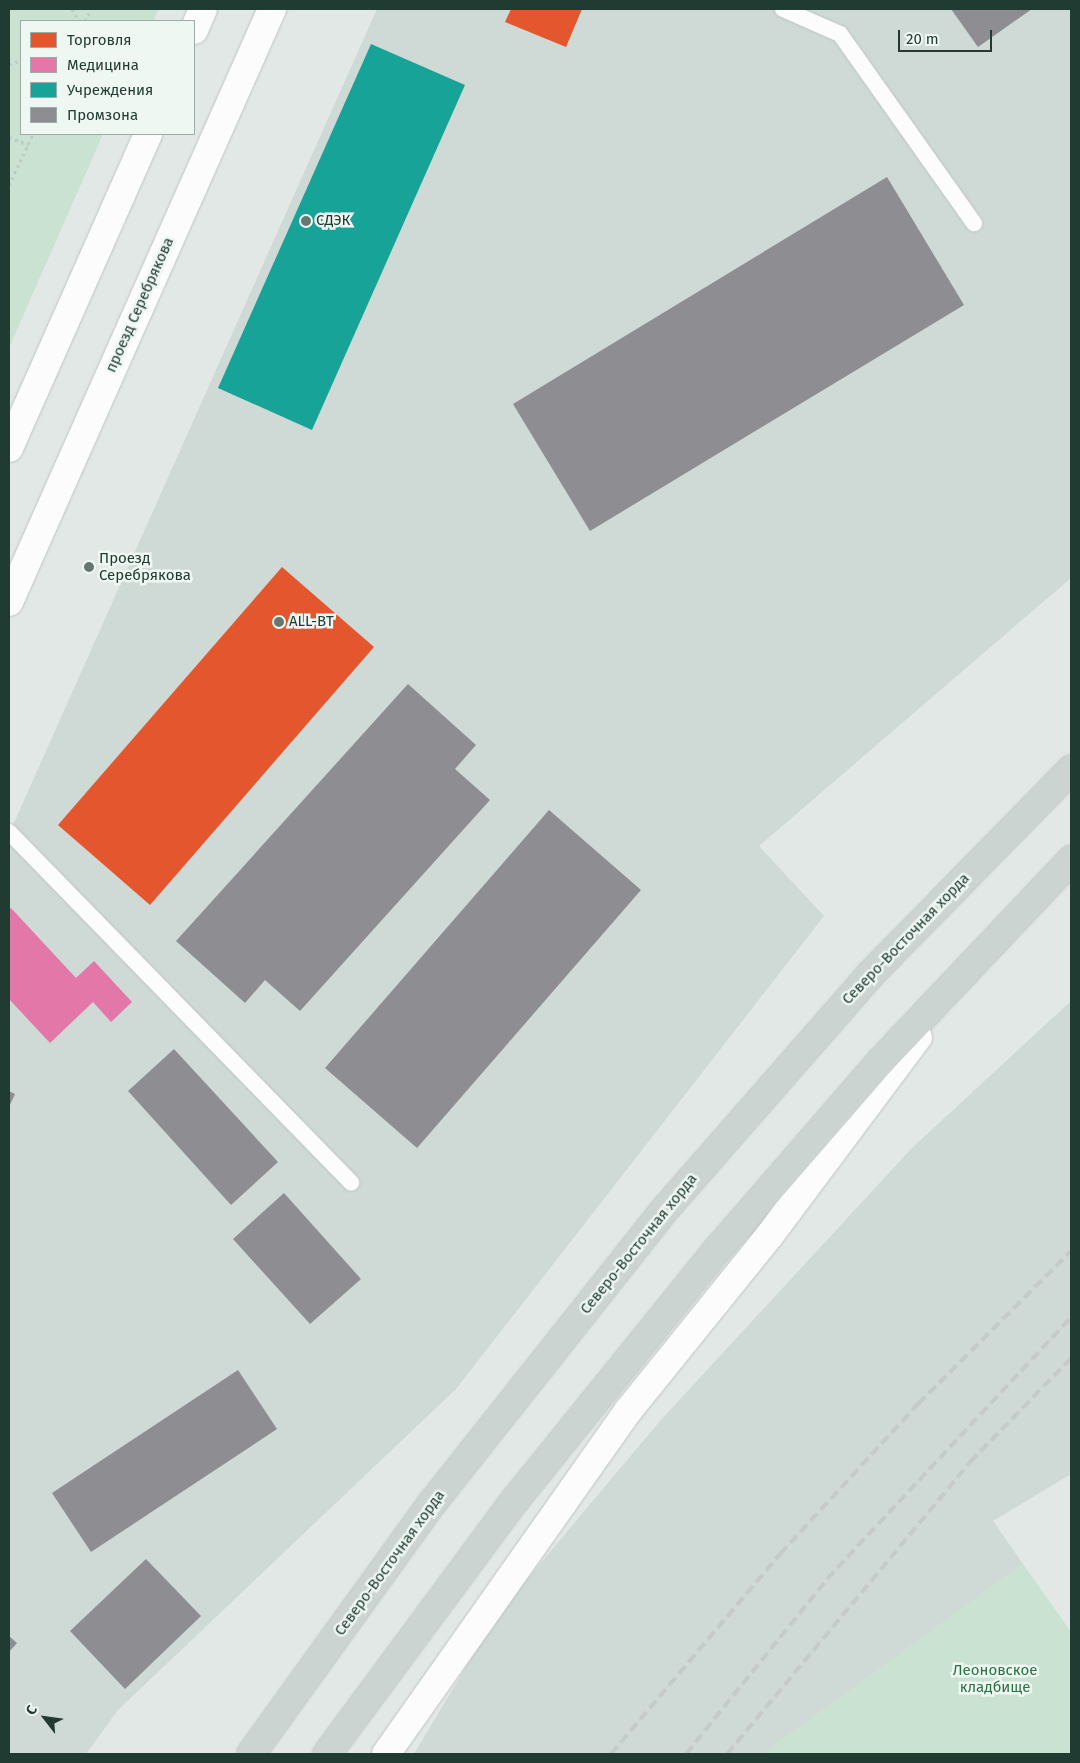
<!DOCTYPE html>
<html>
<head>
<meta charset="utf-8">
<style>
  body { margin:0 }
  #map { position:relative; width:1080px; height:1763px; overflow:hidden; background:#e2e8e5; font-family:"Fira Sans",sans-serif }
  div>[style] { position:absolute }
  .built>* { inset:0; background:#cfd9d5 }
  .green>* { inset:0; background:#cae2d1 }
  .shops>* { inset:0; background:#e4572e }
  .health>* { inset:0; background:#e377a8 }
  .public>* { inset:0; background:#17a398 }
  .industry>* { inset:0; background:#8d8d92 }
  .path>* { height:3px; margin-top:-1.5px; transform-origin:0; background:repeating-linear-gradient(90deg,#bfc8c4 0 2.5px,transparent 0 6.5px) }
  .roads { filter:drop-shadow(0 0 1px #bfc5c2) drop-shadow(0 0 1px #bfc5c2) }
  .service>* { height:16px; margin:-8px; padding:0 8px; transform-origin:8px; border-radius:8px; background:#fbfcfb }
  .secondary>* { height:28px; margin:-14px; padding:0 14px; transform-origin:14px; border-radius:14px; background:#fbfcfb }
  .primary>* { height:28px; margin:-14px; padding:0 14px; transform-origin:14px; border-radius:14px; background:#ccd4d1 }
  .rail>* { height:4px; margin-top:-2px; transform-origin:0; background:repeating-linear-gradient(90deg,#c6cac9 0 10px,transparent 0 15px) }
  .dots>* { width:14px; height:14px; translate:-50% -50%; box-sizing:border-box; border:2px solid #eff7f3; border-radius:50% }
  span { translate:-50% -50%; white-space:nowrap; text-align:center; line-height:1.15; -webkit-text-stroke:5px #eff7f3; paint-order:stroke }
  .poi-label { font-size:15px; color:#203b32 }
  .left { translate:0 -50%; text-align:left }
  .street-label { font-size:15px; color:#203b32 }
  .park-label { font-size:15px; color:#297342 }
  .frame { position:absolute; inset:0; border:10px solid #203b32; pointer-events:none }
  .legend { position:absolute; left:20px; top:20px; width:175px; height:115px; box-sizing:border-box; background:#eff7f3; border:1px solid #9caca6; margin:0; padding:6px 9px; list-style:none; font-size:15px; color:#203b32 }
  .legend li { display:flex; align-items:center; gap:10px; height:25px }
  .legend b { width:25px; border:1px solid #9caca6 }
  .north { position:absolute; left:20px; top:1693px; width:50px; height:50px; -webkit-text-stroke:4px #eff7f3; paint-order:stroke; rotate:300deg; font-size:14px; font-weight:700; line-height:20px; text-align:center; color:#203b32 }
  .north::after { content:''; display:block; margin:auto; width:18px; height:22px; background:#203b32; clip-path:polygon(50% 0,100% 100%,50% 72%,0 100%) }
  .scale { position:absolute; left:898px; top:30px; width:94px; height:22px; box-sizing:border-box; border:2px solid #203b32; border-top:0; padding-left:6px; font-size:15px; line-height:18px; white-space:nowrap; color:#203b32; -webkit-text-stroke:4px #eff7f3; paint-order:stroke }
</style>
</head>
<body>
<div id="map">
  <div class="built">
    <div style="clip-path:polygon(377px 9px,1071px 9px,1071px 578px,759px 846px,824px 916px,456px 1389px,118px 1710px,86px 1754px,9px 1754px,9px 834px)"></div>
    <div style="clip-path:polygon(1071px 1001px,1071px 1474px,993px 1521px,1023px 1564px,763px 1754px,414px 1754px,497px 1615px,660px 1421px,912px 1148px)"></div>
  </div>
  <div class="green">
    <div style="clip-path:polygon(9px 9px,159px 9px,153px 21px,21px 21px,21px 134px,103px 134px,9px 348px)"></div>
    <div style="clip-path:polygon(1023px 1564px,1071px 1632px,1071px 1754px,763px 1754px)"></div>
  </div>
  <div class="shops">
    <div style="clip-path:polygon(511px 9px,582px 9px,566px 47px,505px 22px)"></div>
    <div style="clip-path:polygon(282px 567px,374px 647px,150px 905px,58px 825px)"></div>
  </div>
  <div class="health">
    <div style="clip-path:polygon(11px 908px,76px 978px,94px 961px,132px 1002px,111px 1022px,93px 1002px,50px 1043px,9px 999px,9px 910px)"></div>
  </div>
  <div class="public">
    <div style="clip-path:polygon(371px 44px,465px 85px,312px 430px,218px 388px)"></div>
  </div>
  <div class="industry">
    <div style="clip-path:polygon(951px 9px,1032px 9px,978px 47px)"></div>
    <div style="clip-path:polygon(887px 177px,964px 305px,590px 531px,513px 404px)"></div>
    <div style="clip-path:polygon(408px 684px,476px 745px,455px 769px,490px 800px,300px 1011px,265px 980px,245px 1003px,176px 941px)"></div>
    <div style="clip-path:polygon(549px 810px,641px 890px,417px 1148px,325px 1068px)"></div>
    <div style="clip-path:polygon(174px 1049px,278px 1162px,231px 1205px,128px 1091px)"></div>
    <div style="clip-path:polygon(9px 1091px,15px 1094px,9px 1107px)"></div>
    <div style="clip-path:polygon(284px 1193px,361px 1279px,310px 1324px,233px 1239px)"></div>
    <div style="clip-path:polygon(238px 1370px,277px 1429px,91px 1552px,52px 1493px)"></div>
    <div style="clip-path:polygon(146px 1559px,201px 1616px,125px 1689px,70px 1631px)"></div>
    <div style="clip-path:polygon(9px 1636px,17px 1643px,9px 1652px)"></div>
  </div>
  <div class="path">
    <div style="left:72px;top:9px;width:14px;rotate:60deg"></div>
    <div style="left:85px;top:21px;width:13px;rotate:-63deg"></div>
    <div style="left:9px;top:64px;width:13px;rotate:-18deg"></div>
    <div style="left:9px;top:137px;width:21px;rotate:23deg"></div>
    <div style="left:9px;top:185px;width:56px;rotate:-64.8deg"></div>
  </div>
  <div class="roads">
    <div class="service">
      <div style="left:783px;top:9px;width:62px;rotate:23.7deg"></div>
      <div style="left:840px;top:34px;width:232px;rotate:54.7deg"></div>
      <div style="left:9px;top:832px;width:490px;rotate:45.7deg"></div>
    </div>
    <div class="secondary">
      <div style="left:194px;top:30px;width:23px;rotate:-67deg"></div>
      <div style="left:9px;top:448px;width:343px;rotate:-66.1deg"></div>
      <div style="left:9px;top:602px;width:649px;rotate:-66.08deg"></div>
      <div style="left:386px;top:1754px;width:420px;rotate:-54.8deg"></div>
      <div style="left:628px;top:1411px;width:226px;rotate:-51.1deg"></div>
      <div style="left:770px;top:1235px;width:247px;rotate:-53.2deg"></div>
    </div>
    <div class="primary">
      <div style="left:251px;top:1754px;width:311px;rotate:-54.2deg"></div>
      <div style="left:433px;top:1502px;width:377px;rotate:-51.6deg"></div>
      <div style="left:667px;top:1207px;width:307px;rotate:-48.8deg"></div>
      <div style="left:869px;top:976px;width:289px;rotate:-45.6deg"></div>
      <div style="left:327px;top:1754px;width:317px;rotate:-53.5deg"></div>
      <div style="left:516px;top:1499px;width:321px;rotate:-51.1deg"></div>
      <div style="left:718px;top:1249px;width:249px;rotate:-49.1deg"></div>
      <div style="left:881px;top:1061px;width:277px;rotate:-46.6deg"></div>
    </div>
  </div>
  <div class="rail">
    <div style="left:611px;top:1754px;width:262px;rotate:-49.8deg"></div>
    <div style="left:780px;top:1554px;width:204px;rotate:-47.4deg"></div>
    <div style="left:918px;top:1404px;width:216px;rotate:-45deg"></div>
    <div style="left:686px;top:1754px;width:225px;rotate:-51.1deg"></div>
    <div style="left:827px;top:1579px;width:358px;rotate:-47deg"></div>
    <div style="left:727px;top:1754px;width:380px;rotate:-50.2deg"></div>
    <div style="left:970px;top:1462px;width:145px;rotate:-45.8deg"></div>
  </div>
  <div class="dots">
    <div style="left:306px;top:221px;background:#647871"></div>
    <div style="left:89px;top:567px;background:#647871"></div>
    <div style="left:279px;top:622px;background:#647871"></div>
  </div>
  <div class="poi-label">
    <span class="left" style="left:316px;top:221px">СДЭК</span>
    <span class="left" style="left:99px;top:567px">Проезд<br>Серебрякова</span>
    <span class="left" style="left:289px;top:622px">ALL-BT</span>
  </div>
  <div class="street-label">
    <span style="left:140px;top:305px;rotate:-66deg">проезд Серебрякова</span>
    <span style="left:906px;top:939px;rotate:-46deg">Северо-Восточная хорда</span>
    <span style="left:639px;top:1244px;rotate:-51deg">Северо-Восточная хорда</span>
    <span style="left:390px;top:1563px;rotate:-54deg">Северо-Восточная хорда</span>
  </div>
  <div class="park-label">
    <span style="left:995px;top:1679px">Леоновское<br>кладбище</span>
  </div>
  <div class="frame"></div>
  <ul class="legend">
  <li><b style="height:14px;background:#e4572e"></b>Торговля</li>
  <li><b style="height:14px;background:#e377a8"></b>Медицина</li>
  <li><b style="height:14px;background:#17a398"></b>Учреждения</li>
  <li><b style="height:14px;background:#8d8d92"></b>Промзона</li>
  </ul>
  <div class="north">С</div>
  <div class="scale">20 m</div>
</div>
</body>
</html>
